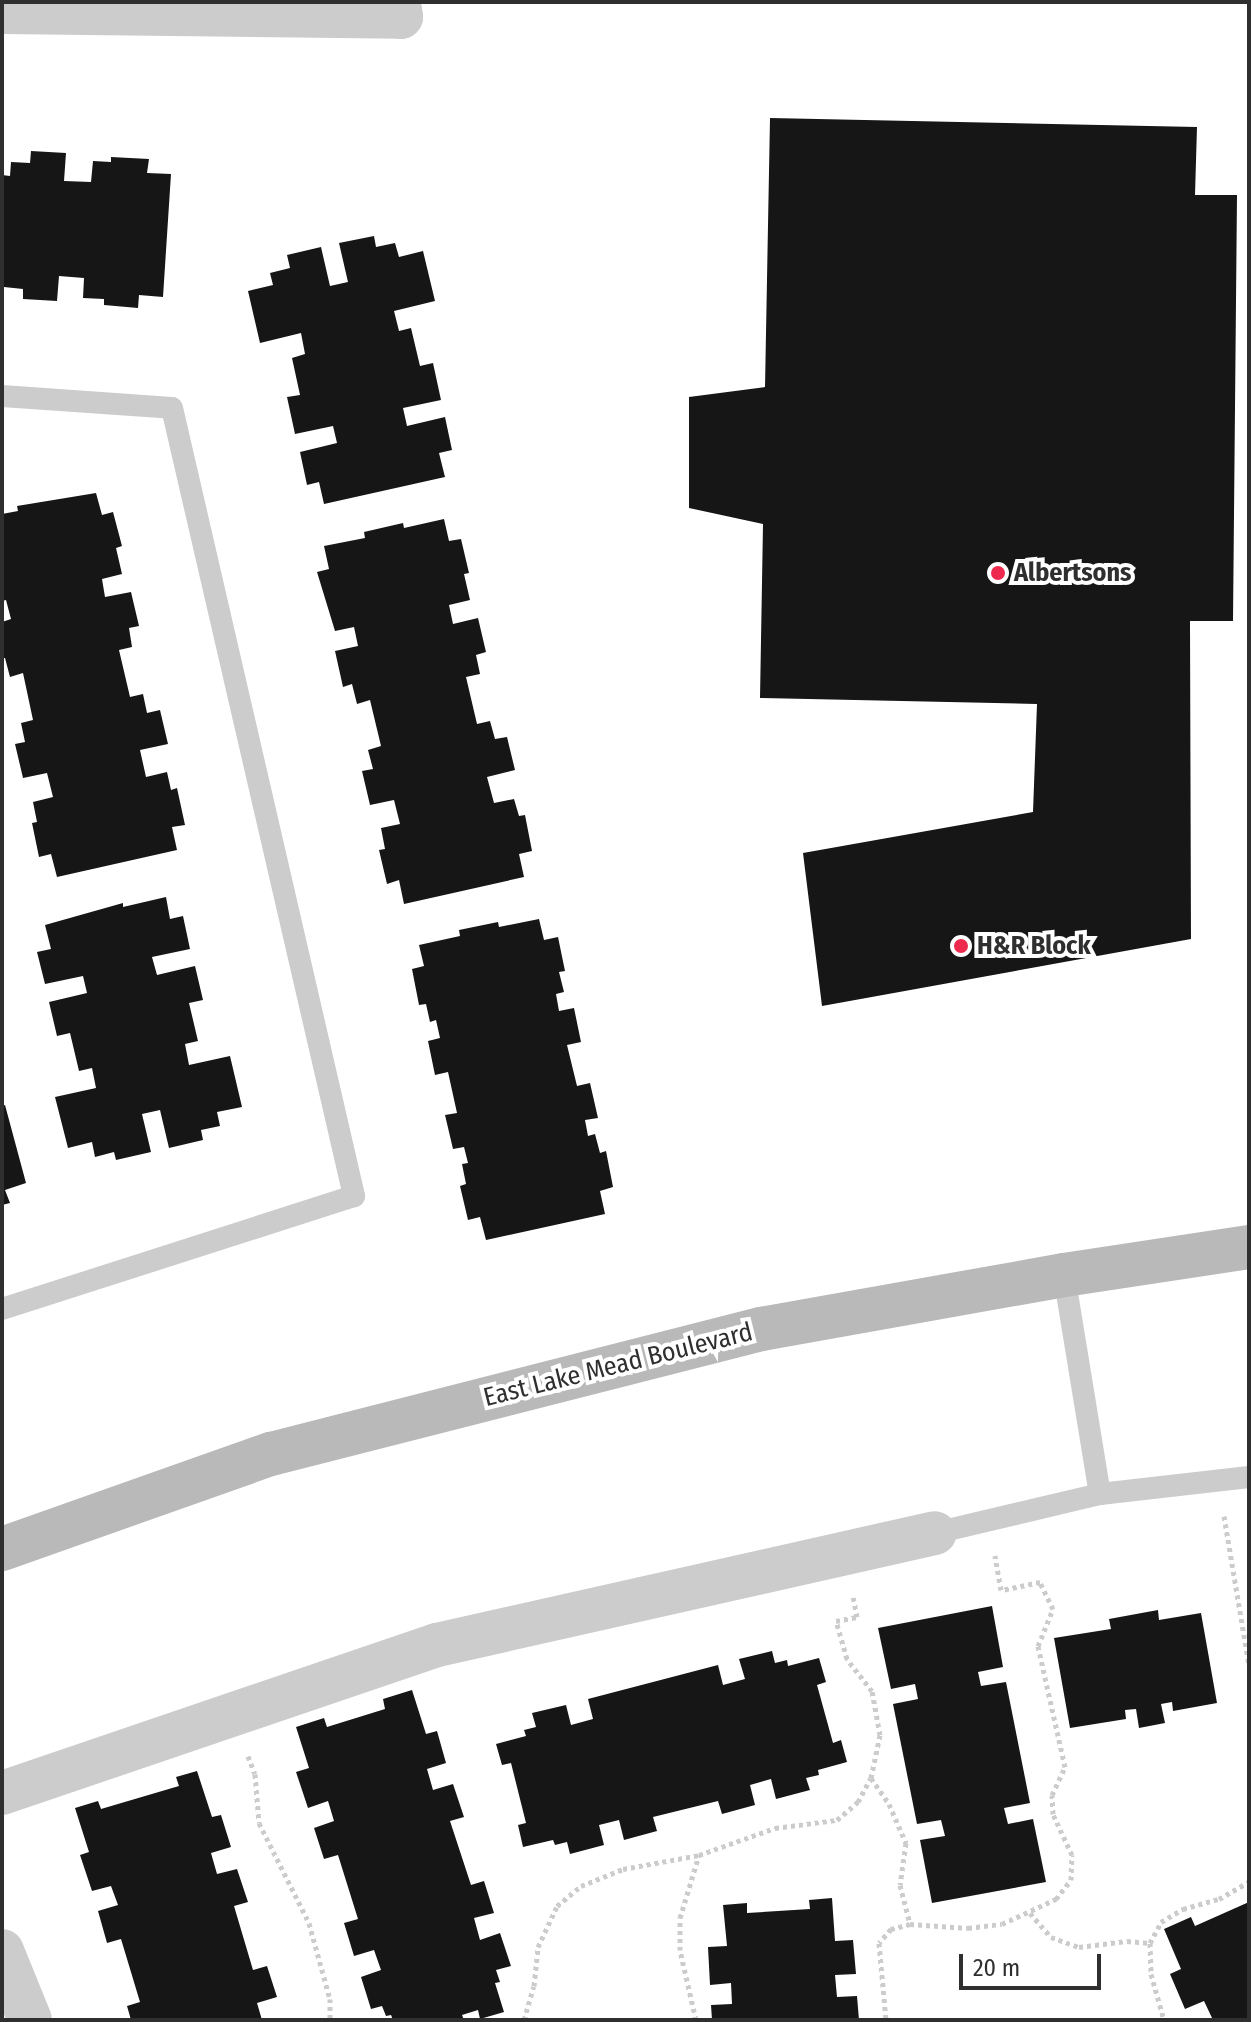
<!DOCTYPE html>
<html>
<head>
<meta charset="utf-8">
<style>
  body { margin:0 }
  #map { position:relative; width:1251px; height:2022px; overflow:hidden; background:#fff; font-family:"Fira Sans Condensed",sans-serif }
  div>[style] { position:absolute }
  .building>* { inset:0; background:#161616 }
  .path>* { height:5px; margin-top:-2.5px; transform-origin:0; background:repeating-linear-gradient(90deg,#ccc 0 4px,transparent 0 8px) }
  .service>* { height:22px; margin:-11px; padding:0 11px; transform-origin:11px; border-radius:11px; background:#ccc }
  .minor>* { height:44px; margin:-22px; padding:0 22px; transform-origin:22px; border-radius:22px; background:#ccc }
  .secondary>* { height:44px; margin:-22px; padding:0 22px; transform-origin:22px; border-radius:22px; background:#b9b9b9 }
  .dots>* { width:22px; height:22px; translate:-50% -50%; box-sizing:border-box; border:4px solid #fff; border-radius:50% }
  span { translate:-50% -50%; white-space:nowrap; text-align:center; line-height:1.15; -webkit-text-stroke:8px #fff; paint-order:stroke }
  .poi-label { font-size:26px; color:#2f2f2f; font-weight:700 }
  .left { translate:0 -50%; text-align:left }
  .street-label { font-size:26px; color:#2f2f2f }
  .frame { position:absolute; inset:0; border:4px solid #2f2f2f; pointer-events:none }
  .scale { position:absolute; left:959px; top:1954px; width:142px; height:36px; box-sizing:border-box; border:4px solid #2f2f2f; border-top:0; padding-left:10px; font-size:24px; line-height:28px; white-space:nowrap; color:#2f2f2f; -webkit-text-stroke:6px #fff; paint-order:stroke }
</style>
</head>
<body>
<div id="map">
  <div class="building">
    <div style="clip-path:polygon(770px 118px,1197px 127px,1195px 195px,1237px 195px,1233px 621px,1190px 621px,1191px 939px,822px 1006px,803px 853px,1033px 812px,1037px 704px,760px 698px,763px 524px,689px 508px,689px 397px,765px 387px)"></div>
    <div style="clip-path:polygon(31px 151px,66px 153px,64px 181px,91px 182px,93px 161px,111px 162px,111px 157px,149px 159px,147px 173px,171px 174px,163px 297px,139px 295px,138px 308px,104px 305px,104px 299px,83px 298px,84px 278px,59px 276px,57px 301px,23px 299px,23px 289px,4px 287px,2px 175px,10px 176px,11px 162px,30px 163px)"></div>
    <div style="clip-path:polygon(374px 236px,376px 247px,395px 243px,399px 257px,423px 251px,435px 301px,394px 311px,399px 331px,411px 328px,420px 366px,433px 363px,441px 400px,403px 408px,407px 426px,445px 417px,452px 450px,439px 453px,445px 477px,324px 504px,319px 482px,307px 485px,300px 452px,337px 443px,333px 426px,295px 434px,287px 397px,300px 395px,292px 358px,305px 354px,301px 333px,260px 343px,248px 291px,273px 285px,270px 273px,290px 268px,287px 255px,321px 247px,330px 286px,348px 282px,339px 243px)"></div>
    <div style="clip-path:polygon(96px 493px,102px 515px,113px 512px,122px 546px,116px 548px,122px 574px,102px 579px,105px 597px,131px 592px,139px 626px,129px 628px,132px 647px,119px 650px,130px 697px,143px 694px,147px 713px,160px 710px,168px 744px,140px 750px,146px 777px,167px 772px,171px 790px,177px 788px,185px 825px,172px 827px,177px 850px,57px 877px,51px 854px,39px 857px,32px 823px,37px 822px,33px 802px,53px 797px,47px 773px,23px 778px,15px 744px,25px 742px,21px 723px,33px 720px,23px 673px,10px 677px,5px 658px,2px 658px,2px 622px,11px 619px,6px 600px,2px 601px,2px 514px,18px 511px,17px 506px)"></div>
    <div style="clip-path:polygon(444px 519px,449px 541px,461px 539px,469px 573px,464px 574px,470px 600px,449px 605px,453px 624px,478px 618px,486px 652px,476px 655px,480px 674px,466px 677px,477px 724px,490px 721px,495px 739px,507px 737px,515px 770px,487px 777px,494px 803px,514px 799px,519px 816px,525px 815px,532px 851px,519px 854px,524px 877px,404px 904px,399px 880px,387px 884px,379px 850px,385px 849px,381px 828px,400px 824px,394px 800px,370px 805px,362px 771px,373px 769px,368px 750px,381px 746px,370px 700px,357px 704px,352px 684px,343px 687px,335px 651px,358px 646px,354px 627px,335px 631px,317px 572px,329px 569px,324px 546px,365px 538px,364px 532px,403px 523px,404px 528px)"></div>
    <div style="clip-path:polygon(166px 897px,170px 919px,183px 916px,190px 949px,152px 957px,157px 975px,195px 966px,203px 1000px,189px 1003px,198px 1041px,185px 1044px,189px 1065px,230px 1056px,242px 1107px,217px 1112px,220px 1126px,201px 1130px,203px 1140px,169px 1148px,160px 1110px,142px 1114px,151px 1152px,116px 1160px,114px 1152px,95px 1157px,92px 1142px,68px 1148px,55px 1097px,96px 1088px,92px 1068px,79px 1071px,70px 1033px,57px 1036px,49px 1002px,87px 993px,83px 976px,45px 984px,37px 952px,51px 949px,45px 925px,123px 903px,123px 907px)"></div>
    <div style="clip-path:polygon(539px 919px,544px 940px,558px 937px,565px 971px,559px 972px,564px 992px,556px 994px,559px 1011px,574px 1008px,581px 1042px,567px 1045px,577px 1086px,590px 1083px,598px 1118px,585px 1120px,588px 1136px,595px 1134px,600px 1153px,606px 1151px,613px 1187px,600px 1191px,605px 1214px,486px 1240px,480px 1217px,468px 1220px,460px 1186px,466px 1184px,462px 1164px,468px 1163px,464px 1147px,453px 1149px,445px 1115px,457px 1113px,448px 1072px,435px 1075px,428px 1041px,440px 1038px,436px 1020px,430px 1022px,426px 1004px,419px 1005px,412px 969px,424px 966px,419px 945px,460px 936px,459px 930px,498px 922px,499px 927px)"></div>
    <div style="clip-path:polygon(5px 1105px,26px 1183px,5px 1190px,10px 1203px,2px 1205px,2px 1106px)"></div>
    <div style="clip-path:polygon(992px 1606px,1003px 1667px,978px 1672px,981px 1686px,1006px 1682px,1030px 1803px,1004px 1808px,1008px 1824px,1033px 1819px,1046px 1882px,932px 1903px,920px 1840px,945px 1836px,941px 1820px,917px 1824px,893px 1704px,918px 1699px,915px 1684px,891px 1689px,878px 1628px)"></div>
    <div style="clip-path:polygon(1158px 1610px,1159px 1620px,1201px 1613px,1217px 1703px,1173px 1711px,1172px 1702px,1161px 1704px,1165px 1723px,1139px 1728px,1136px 1709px,1125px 1710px,1126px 1719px,1070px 1728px,1054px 1638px,1111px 1629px,1109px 1619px)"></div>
    <div style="clip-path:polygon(772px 1651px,775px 1663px,787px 1660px,788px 1666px,819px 1658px,826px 1682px,817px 1685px,833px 1743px,841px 1740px,847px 1762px,818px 1770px,819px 1775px,806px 1778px,810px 1790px,776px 1799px,771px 1779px,750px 1785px,755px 1805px,722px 1814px,718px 1801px,653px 1817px,657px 1831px,624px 1840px,619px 1820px,599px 1825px,604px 1845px,570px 1854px,567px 1842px,555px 1845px,553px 1840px,523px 1847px,518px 1825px,526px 1823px,511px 1763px,502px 1765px,496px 1744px,526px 1736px,524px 1730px,536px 1727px,532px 1713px,566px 1705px,571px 1725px,593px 1719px,588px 1699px,718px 1665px,723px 1685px,745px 1679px,739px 1659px)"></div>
    <div style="clip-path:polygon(412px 1690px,426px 1734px,437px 1731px,446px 1763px,427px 1769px,433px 1790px,453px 1784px,464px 1817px,450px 1821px,471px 1885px,484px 1881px,494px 1913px,474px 1918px,480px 1940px,500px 1933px,511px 1966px,496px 1970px,500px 1982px,495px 1983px,504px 2012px,480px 2019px,478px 2010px,462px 2015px,464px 2020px,393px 2020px,391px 2015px,386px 2016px,382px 2006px,371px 2009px,361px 1977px,381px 1970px,374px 1950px,354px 1956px,344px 1923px,358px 1919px,338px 1855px,324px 1859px,314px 1828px,334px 1821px,328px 1801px,308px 1808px,296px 1772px,309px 1768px,296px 1727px,324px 1718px,327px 1727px,385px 1709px,383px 1699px)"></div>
    <div style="clip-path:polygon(197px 1771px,212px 1817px,221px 1815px,231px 1847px,211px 1853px,217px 1874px,237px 1869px,248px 1902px,234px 1906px,253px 1970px,267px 1966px,277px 1997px,257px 2003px,262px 2020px,131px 2020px,127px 2006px,140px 2002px,121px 1939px,107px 1943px,98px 1911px,118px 1905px,111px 1886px,92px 1891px,80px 1855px,89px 1852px,75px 1808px,98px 1801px,101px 1809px,179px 1786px,176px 1777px)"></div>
    <div style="clip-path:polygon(832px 1898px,835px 1941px,853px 1940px,856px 1974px,835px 1975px,837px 1997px,857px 1996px,859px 2020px,712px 2020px,711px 2005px,732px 2004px,731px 1983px,710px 1985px,708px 1947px,727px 1946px,723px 1905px,747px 1903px,747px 1913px,810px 1909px,809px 1900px)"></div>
    <div style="clip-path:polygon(1249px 1902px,1249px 2020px,1213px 2020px,1204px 2001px,1185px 2009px,1170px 1974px,1181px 1969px,1164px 1929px,1191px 1917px,1195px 1926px)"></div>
  </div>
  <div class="path">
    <div style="left:1224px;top:1516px;width:151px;rotate:80.5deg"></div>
    <div style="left:248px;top:1756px;width:19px;rotate:69deg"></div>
    <div style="left:255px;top:1774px;width:49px;rotate:85.3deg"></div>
    <div style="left:259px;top:1823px;width:112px;rotate:63.4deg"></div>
    <div style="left:309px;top:1923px;width:79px;rotate:74.6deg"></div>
    <div style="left:330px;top:1999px;width:21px;rotate:90deg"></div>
    <div style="left:871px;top:1778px;width:32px;rotate:55deg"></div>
    <div style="left:889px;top:1804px;width:43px;rotate:66.4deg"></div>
    <div style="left:906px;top:1843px;width:42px;rotate:98.1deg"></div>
    <div style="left:900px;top:1885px;width:40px;rotate:75.6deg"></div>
    <div style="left:910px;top:1924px;width:20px;rotate:165deg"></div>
    <div style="left:891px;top:1929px;width:18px;rotate:131deg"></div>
    <div style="left:879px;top:1943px;width:77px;rotate:84.8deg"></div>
    <div style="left:1030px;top:1913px;width:32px;rotate:49deg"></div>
    <div style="left:1051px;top:1937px;width:30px;rotate:20deg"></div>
    <div style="left:1079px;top:1947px;width:48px;rotate:-7.1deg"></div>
    <div style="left:1127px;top:1941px;width:23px;rotate:5deg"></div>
    <div style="left:1150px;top:1943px;width:24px;rotate:-62deg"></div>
    <div style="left:1161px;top:1922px;width:26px;rotate:-31deg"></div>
    <div style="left:1183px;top:1909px;width:37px;rotate:-16deg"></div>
    <div style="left:1219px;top:1899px;width:34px;rotate:-30deg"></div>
    <div style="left:910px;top:1924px;width:58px;rotate:3.9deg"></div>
    <div style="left:968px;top:1928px;width:34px;rotate:-7deg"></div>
    <div style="left:1002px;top:1924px;width:60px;rotate:-24.8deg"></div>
    <div style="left:1056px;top:1899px;width:24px;rotate:-52deg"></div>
    <div style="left:1071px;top:1880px;width:25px;rotate:-88deg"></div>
    <div style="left:1072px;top:1855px;width:45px;rotate:-114.9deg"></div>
    <div style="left:1053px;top:1814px;width:19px;rotate:-93deg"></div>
    <div style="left:1052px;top:1795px;width:31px;rotate:-65deg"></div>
    <div style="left:1065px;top:1767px;width:124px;rotate:-102.6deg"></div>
    <div style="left:1038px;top:1646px;width:40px;rotate:-68deg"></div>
    <div style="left:1053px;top:1609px;width:30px;rotate:-116deg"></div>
    <div style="left:1040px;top:1582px;width:40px;rotate:168deg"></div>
    <div style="left:1001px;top:1590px;width:35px;rotate:-100deg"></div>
    <div style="left:1150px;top:1943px;width:31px;rotate:88deg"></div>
    <div style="left:1151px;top:1974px;width:48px;rotate:74.2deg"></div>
    <div style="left:524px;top:2020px;width:35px;rotate:-74deg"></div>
    <div style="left:534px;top:1986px;width:39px;rotate:-84deg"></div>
    <div style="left:538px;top:1947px;width:45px;rotate:-65.1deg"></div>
    <div style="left:557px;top:1906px;width:31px;rotate:-40deg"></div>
    <div style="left:581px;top:1886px;width:45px;rotate:-22deg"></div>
    <div style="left:623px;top:1869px;width:77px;rotate:-10.4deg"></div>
    <div style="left:696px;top:2020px;width:72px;rotate:-102.9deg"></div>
    <div style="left:680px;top:1950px;width:32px;rotate:-90deg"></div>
    <div style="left:680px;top:1918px;width:66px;rotate:-73.2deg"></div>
    <div style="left:699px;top:1855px;width:81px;rotate:-19.6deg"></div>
    <div style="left:775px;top:1828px;width:63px;rotate:-7.4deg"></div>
    <div style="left:837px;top:1820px;width:28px;rotate:-41deg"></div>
    <div style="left:858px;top:1802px;width:27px;rotate:-62deg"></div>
    <div style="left:871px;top:1778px;width:44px;rotate:-78.2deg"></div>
    <div style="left:880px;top:1735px;width:45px;rotate:-100.3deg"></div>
    <div style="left:872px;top:1691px;width:41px;rotate:-128deg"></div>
    <div style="left:847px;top:1659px;width:40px;rotate:-106deg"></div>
    <div style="left:836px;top:1621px;width:21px;rotate:-11deg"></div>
    <div style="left:857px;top:1617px;width:20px;rotate:-101deg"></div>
  </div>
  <div class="service">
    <div style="left:2px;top:396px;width:170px;rotate:4deg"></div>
    <div style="left:172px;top:408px;width:809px;rotate:76.99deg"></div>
    <div style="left:354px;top:1196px;width:370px;rotate:162.2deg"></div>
    <div style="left:1064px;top:1275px;width:222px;rotate:80.7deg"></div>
    <div style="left:935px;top:1533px;width:170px;rotate:-13.3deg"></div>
    <div style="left:1100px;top:1494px;width:150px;rotate:-6.5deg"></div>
  </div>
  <div class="minor">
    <div style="left:2px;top:12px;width:399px;rotate:0.7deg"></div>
    <div style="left:401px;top:17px;width:15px;rotate:-98deg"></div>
    <div style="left:2px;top:1793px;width:459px;rotate:-18.8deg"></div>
    <div style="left:437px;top:1645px;width:510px;rotate:-12.67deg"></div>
    <div style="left:2px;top:1951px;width:74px;rotate:67.9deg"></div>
  </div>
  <div class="secondary">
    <div style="left:2px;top:1549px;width:285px;rotate:-19.5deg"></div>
    <div style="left:271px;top:1454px;width:506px;rotate:-14.31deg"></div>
    <div style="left:761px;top:1329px;width:308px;rotate:-10.1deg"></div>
    <div style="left:1064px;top:1275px;width:187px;rotate:-8.6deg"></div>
  </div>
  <div class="dots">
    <div style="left:998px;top:573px;background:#ee294e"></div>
    <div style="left:961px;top:946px;background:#ee294e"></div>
  </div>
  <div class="poi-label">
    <span class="left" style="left:1014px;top:573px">Albertsons</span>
    <span class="left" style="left:977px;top:946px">H&amp;R Block</span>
  </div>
  <div class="street-label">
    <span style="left:618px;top:1365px;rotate:-14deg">East Lake Mead Boulevard</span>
  </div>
  <div class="frame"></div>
  <div class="scale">20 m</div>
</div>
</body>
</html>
